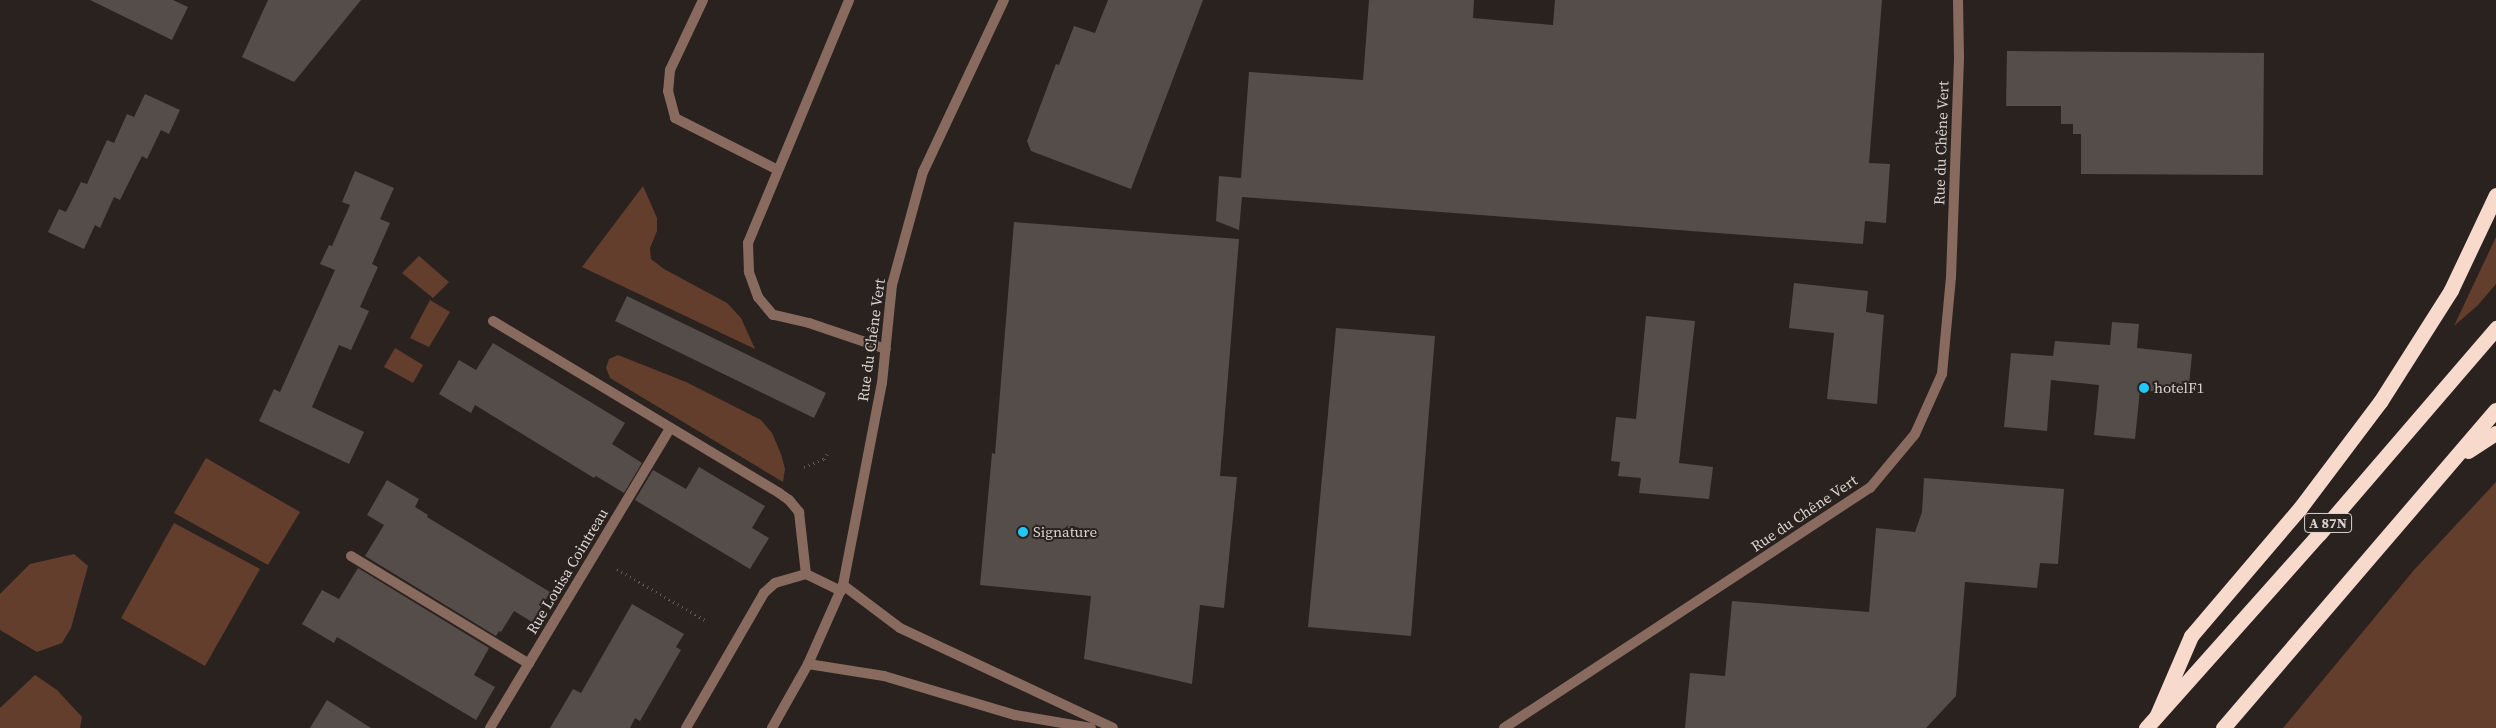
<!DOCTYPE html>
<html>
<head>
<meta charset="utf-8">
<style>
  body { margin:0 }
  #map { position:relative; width:2496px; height:728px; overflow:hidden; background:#2a221f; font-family:"Source Serif 4",serif }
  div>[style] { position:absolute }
  .green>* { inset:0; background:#643e2c }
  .building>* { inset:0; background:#554d49 }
  .path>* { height:3px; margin-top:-1.5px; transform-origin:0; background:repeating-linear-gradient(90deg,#5f5856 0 1px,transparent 0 5px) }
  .lane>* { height:10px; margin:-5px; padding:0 5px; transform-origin:5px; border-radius:5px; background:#886b5e }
  .street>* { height:10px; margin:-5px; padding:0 5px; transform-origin:5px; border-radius:5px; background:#886b5e }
  .highway>* { height:15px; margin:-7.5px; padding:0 7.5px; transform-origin:7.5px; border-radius:7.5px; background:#f8dacd }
  .dots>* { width:14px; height:14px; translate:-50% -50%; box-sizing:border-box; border:2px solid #2a221f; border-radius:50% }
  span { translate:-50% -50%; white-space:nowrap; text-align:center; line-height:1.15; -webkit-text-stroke:4px #2a221f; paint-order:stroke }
  .shield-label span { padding:1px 4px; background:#2a221f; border:1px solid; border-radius:4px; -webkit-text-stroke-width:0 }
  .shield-label { font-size:14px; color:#d9d4d2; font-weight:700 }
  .street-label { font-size:15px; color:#d9d4d2 }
  .poi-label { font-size:15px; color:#d9d4d2 }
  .left { translate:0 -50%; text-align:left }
</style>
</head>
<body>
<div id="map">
  <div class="green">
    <div style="clip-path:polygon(643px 186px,657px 218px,657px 231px,650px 248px,651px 259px,664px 269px,727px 303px,741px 318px,755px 349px,582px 267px)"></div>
    <div style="clip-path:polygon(2496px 237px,2496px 284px,2478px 305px,2454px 326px)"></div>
    <div style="clip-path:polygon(419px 256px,449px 282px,433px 298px,402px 273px)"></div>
    <div style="clip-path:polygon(430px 300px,450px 312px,429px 347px,410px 338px)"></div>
    <div style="clip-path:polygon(395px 348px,423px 365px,413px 383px,384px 367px)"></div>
    <div style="clip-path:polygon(618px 355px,686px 382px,761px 420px,772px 433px,781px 454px,785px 469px,783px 482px,610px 378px,606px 368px,609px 359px)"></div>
    <div style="clip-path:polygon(206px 458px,300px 512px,268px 565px,174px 513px)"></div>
    <div style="clip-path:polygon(2496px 482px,2496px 728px,2283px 728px,2414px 570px)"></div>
    <div style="clip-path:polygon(174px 523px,260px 569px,205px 666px,121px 618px)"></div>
    <div style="clip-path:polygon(74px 554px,88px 566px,71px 628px,62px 643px,37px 652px,0 630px,0 594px,30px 564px)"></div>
    <div style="clip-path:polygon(35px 675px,57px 690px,82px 717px,80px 728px,0 728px,0 708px)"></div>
  </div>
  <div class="building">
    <div style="clip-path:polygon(90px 0,173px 0,188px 7px,172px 40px)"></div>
    <div style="clip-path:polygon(268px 0,361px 0,294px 82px,242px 57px)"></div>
    <div style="clip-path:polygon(1108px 0,1203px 0,1131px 189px,1031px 151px,1027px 141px,1056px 64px,1059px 65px,1074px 26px,1095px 33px)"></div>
    <div style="clip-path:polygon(1369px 0,1474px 0,1473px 18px,1553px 25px,1555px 0,1882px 0,1869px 163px,1890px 164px,1886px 223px,1865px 221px,1863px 244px,1242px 197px,1239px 230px,1216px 221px,1219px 176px,1241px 178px,1249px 72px,1363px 80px)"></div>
    <div style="clip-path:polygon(2007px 51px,2264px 53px,2263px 175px,2081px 174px,2081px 134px,2073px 134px,2073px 124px,2061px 124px,2061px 106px,2006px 106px)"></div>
    <div style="clip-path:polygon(145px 94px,180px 110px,169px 134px,161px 130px,147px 159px,142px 156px,120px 200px,114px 197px,100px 228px,95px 225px,84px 249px,48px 232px,59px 209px,66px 212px,81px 182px,87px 184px,107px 140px,114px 143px,127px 114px,134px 117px)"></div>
    <div style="clip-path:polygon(355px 171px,394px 188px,380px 219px,390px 223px,372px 264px,378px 267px,360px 307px,369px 311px,351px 350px,339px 345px,312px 407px,364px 432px,349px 464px,259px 421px,274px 389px,280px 392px,335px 270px,320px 264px,329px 245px,332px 246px,350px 205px,342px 202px)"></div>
    <div style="clip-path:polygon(1014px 222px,1239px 239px,1220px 476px,1237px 477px,1224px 608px,1200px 605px,1192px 684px,1084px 659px,1091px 596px,980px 585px,992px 453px,995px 454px)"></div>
    <div style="clip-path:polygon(1794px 283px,1868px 291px,1866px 312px,1884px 315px,1877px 404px,1827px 399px,1834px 333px,1789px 328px)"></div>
    <div style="clip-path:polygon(627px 296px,826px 393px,814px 418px,615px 321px)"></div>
    <div style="clip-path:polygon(1646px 316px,1695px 321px,1679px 463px,1713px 467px,1709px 499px,1639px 493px,1641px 478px,1618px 476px,1620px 462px,1611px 461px,1616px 417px,1636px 419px)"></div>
    <div style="clip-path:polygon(2112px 322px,2139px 324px,2137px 348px,2192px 354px,2188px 395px,2140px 390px,2135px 439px,2094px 435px,2099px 385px,2051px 380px,2047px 431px,2004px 427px,2011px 353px,2053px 356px,2055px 341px,2110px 345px)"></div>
    <div style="clip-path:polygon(1336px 328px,1435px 336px,1411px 636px,1308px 627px)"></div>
    <div style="clip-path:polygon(493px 343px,625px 423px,612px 444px,642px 463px,624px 493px,596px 476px,594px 478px,475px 405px,471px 413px,439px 394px,459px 360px,476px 370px)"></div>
    <div style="clip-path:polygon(699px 467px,765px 506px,752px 528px,769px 538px,750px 569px,635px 500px,653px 470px,686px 489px)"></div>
    <div style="clip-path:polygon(1924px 478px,2064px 489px,2058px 564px,2040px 563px,2037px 588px,1965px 582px,1956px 696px,1926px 728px,1685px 728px,1690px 673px,1725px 676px,1732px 601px,1869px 612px,1876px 528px,1915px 532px,1922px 512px)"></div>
    <div style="clip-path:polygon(387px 480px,419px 499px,415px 507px,428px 515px,427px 517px,550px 592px,532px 622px,514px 611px,501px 632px,499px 631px,496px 636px,365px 556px,384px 525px,367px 515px)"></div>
    <div style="clip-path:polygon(358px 568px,489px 648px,474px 675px,495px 687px,476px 720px,337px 637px,334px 643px,302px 624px,322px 590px,339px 599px)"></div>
    <div style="clip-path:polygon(632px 604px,684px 634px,676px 647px,681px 650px,640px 721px,635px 718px,630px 728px,550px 728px,573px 689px,581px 693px)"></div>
    <div style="clip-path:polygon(327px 700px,371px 728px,310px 728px)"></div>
  </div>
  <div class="path">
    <div style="left:804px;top:467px;width:22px;rotate:-22deg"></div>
    <div style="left:824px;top:459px;width:9px;rotate:-58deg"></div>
    <div style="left:617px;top:569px;width:102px;rotate:30.1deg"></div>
  </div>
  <div class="lane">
    <div style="left:703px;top:0;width:77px;rotate:115.2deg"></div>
    <div style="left:670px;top:70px;width:21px;rotate:95deg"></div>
    <div style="left:668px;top:91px;width:28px;rotate:75deg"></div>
    <div style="left:675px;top:118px;width:115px;rotate:26.8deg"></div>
    <div style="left:809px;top:323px;width:37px;rotate:-167deg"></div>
    <div style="left:773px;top:315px;width:23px;rotate:-130deg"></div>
    <div style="left:758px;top:297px;width:27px;rotate:-110deg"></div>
    <div style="left:749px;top:272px;width:29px;rotate:-92deg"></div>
    <div style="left:748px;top:243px;width:263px;rotate:-67.4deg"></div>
    <div style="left:806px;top:574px;width:39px;rotate:26deg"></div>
  </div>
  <div class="street">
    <div style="left:493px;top:321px;width:334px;rotate:31deg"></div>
    <div style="left:779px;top:493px;width:12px;rotate:35deg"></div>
    <div style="left:789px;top:500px;width:16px;rotate:50deg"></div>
    <div style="left:799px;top:512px;width:62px;rotate:83.6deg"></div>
    <div style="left:806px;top:574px;width:32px;rotate:164deg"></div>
    <div style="left:775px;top:583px;width:15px;rotate:138deg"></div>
    <div style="left:764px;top:593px;width:156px;rotate:120deg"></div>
    <div style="left:809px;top:323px;width:81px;rotate:18.7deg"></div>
    <div style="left:351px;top:556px;width:208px;rotate:31.2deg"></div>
    <div style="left:843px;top:585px;width:71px;rotate:37deg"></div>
    <div style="left:900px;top:628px;width:235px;rotate:25.1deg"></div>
    <div style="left:808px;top:664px;width:77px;rotate:9deg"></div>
    <div style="left:884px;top:676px;width:137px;rotate:16.6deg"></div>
    <div style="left:1015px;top:715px;width:77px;rotate:9.7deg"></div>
    <div style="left:490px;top:728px;width:349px;rotate:-59deg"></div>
    <div style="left:772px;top:728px;width:73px;rotate:-60.6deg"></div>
    <div style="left:808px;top:664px;width:86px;rotate:-66.1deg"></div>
    <div style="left:843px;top:585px;width:206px;rotate:-79.1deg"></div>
    <div style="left:882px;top:383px;width:99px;rotate:-84.2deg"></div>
    <div style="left:892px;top:285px;width:117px;rotate:-74.7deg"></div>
    <div style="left:923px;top:172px;width:190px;rotate:-64.8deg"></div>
    <div style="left:1504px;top:728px;width:438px;rotate:-33.3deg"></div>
    <div style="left:1870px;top:488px;width:70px;rotate:-50.2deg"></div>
    <div style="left:1915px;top:434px;width:66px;rotate:-65.8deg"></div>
    <div style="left:1942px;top:374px;width:97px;rotate:-84.7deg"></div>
    <div style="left:1951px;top:277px;width:220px;rotate:-87.9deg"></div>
    <div style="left:1959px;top:57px;width:57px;rotate:-91deg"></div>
  </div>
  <div class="highway">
    <div style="left:2468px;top:451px;width:33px;rotate:-33deg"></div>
    <div style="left:2157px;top:715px;width:86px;rotate:-66.7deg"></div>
    <div style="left:2191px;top:636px;width:168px;rotate:-49.6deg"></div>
    <div style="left:2300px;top:508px;width:133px;rotate:-53deg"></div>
    <div style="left:2380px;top:402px;width:133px;rotate:-57.6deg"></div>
    <div style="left:2451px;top:290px;width:105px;rotate:-64.7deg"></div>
    <div style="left:2146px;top:728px;width:260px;rotate:-48.3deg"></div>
    <div style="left:2319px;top:534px;width:272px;rotate:-49.3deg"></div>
    <div style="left:2223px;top:728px;width:419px;rotate:-49.4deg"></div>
  </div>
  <div class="dots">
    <div style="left:2144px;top:388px;background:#20c9fd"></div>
    <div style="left:1023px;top:532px;background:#20c9fd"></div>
  </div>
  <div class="shield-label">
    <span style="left:2328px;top:523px">A 87N</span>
  </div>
  <div class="street-label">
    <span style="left:1941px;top:143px;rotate:-88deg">Rue du Chêne Vert</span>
    <span style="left:871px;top:340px;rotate:-82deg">Rue du Chêne Vert</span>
    <span style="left:1804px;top:513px;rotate:-34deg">Rue du Chêne Vert</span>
    <span style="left:567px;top:571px;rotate:-59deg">Rue Louisa Cointreau</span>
  </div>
  <div class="poi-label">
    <span class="left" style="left:2154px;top:388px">hotelF1</span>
    <span class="left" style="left:1033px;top:532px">Signature</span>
  </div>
</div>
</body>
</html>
